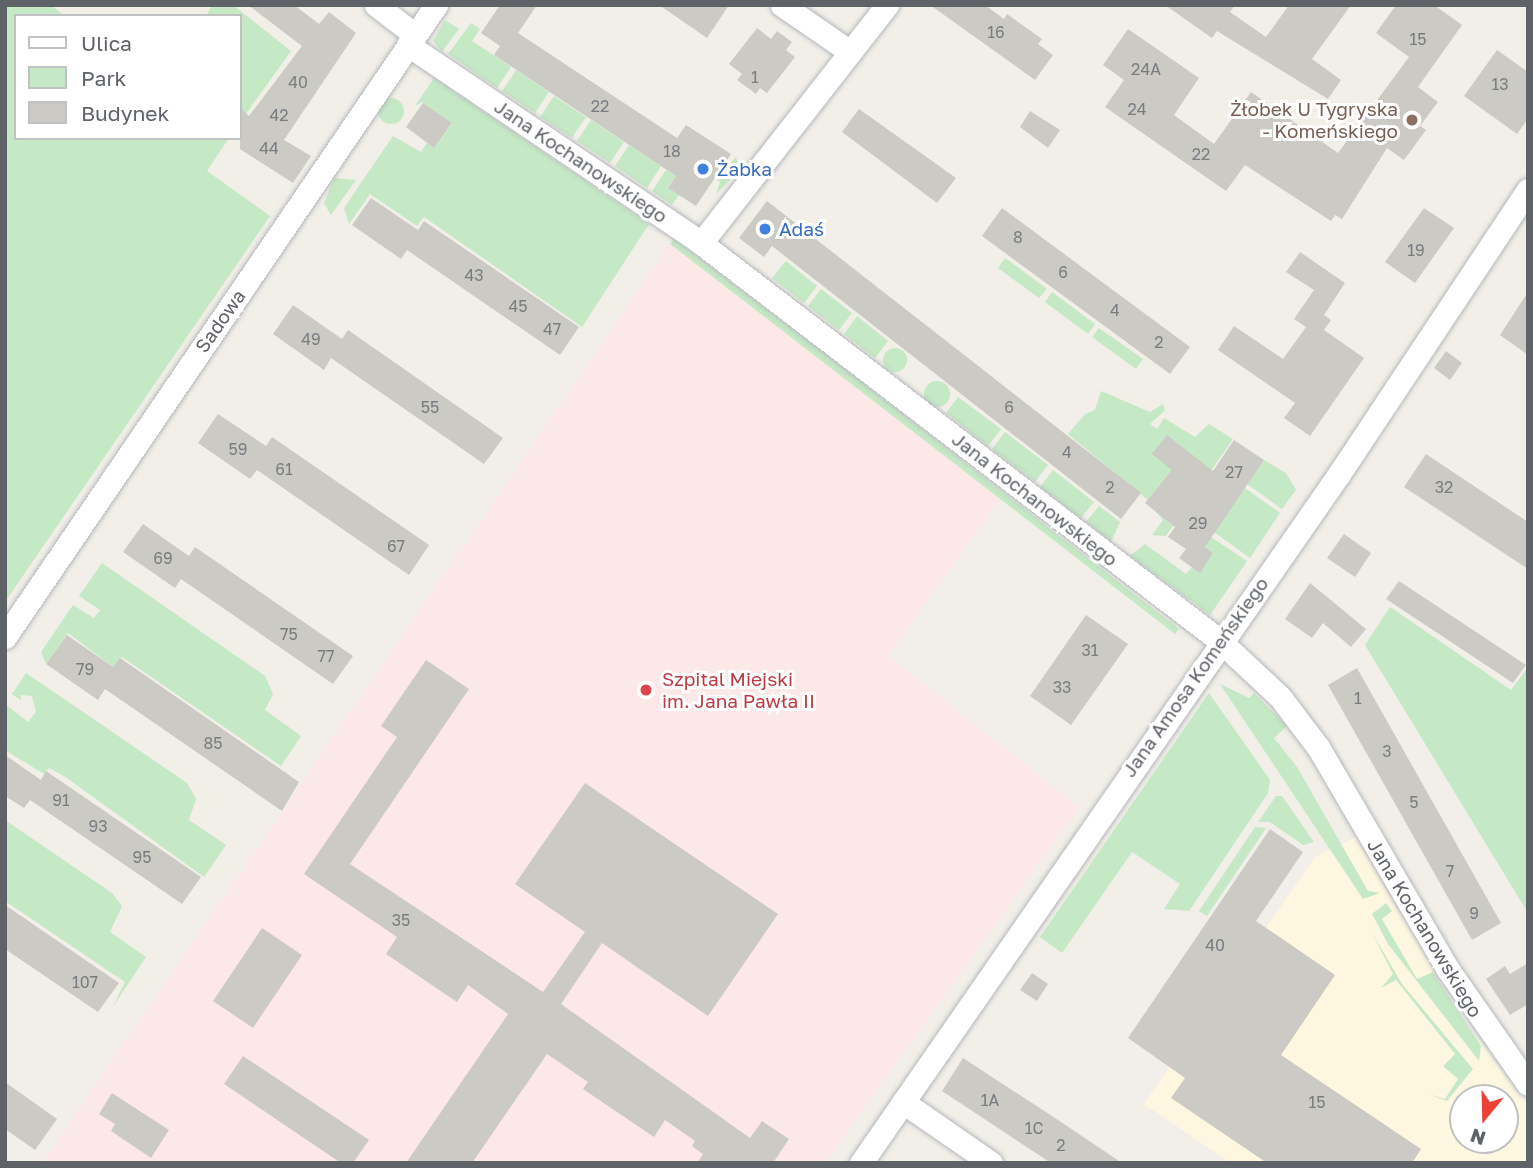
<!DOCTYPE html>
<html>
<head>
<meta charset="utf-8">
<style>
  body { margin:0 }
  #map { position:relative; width:1533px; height:1168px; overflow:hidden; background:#f1efe8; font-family:"Golos Text",sans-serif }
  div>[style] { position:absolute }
  .commercial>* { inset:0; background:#fef7e0 }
  .medical>* { inset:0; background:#fce8e6 }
  .green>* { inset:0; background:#c5e8c5 }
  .round { border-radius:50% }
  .building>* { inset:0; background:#cccac5 }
  .roads { filter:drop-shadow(0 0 2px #b5b8bc) drop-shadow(0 0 2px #b5b8bc) }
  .minor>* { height:23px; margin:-11.5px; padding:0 11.5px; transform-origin:11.5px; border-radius:11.5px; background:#fff }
  .dots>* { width:19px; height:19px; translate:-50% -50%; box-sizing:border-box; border:4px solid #fff; border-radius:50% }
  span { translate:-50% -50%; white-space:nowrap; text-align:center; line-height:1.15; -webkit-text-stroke:6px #fff; paint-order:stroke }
  .number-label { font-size:16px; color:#7a7d7f }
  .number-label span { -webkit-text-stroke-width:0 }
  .education-label { font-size:19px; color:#785e54 }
  .right { translate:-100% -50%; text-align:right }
  .street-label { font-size:19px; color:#5f6368 }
  .shop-label { font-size:19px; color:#366cbe }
  .left { translate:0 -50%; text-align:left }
  .health-label { font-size:19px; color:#be3a42 }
  .frame { position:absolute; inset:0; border:7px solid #5f6368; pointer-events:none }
  .legend { position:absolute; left:14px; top:14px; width:228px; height:126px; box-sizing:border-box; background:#fff; border:2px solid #bfc1c3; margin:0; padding:9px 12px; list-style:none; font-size:21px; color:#5f6368 }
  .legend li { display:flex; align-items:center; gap:14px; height:35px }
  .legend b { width:35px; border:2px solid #bfc1c3 }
  .north { position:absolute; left:1449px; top:1084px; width:70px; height:70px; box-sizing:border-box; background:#fff; border:2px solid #bfc1c3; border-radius:50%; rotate:199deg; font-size:19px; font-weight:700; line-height:28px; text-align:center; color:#5f6368 }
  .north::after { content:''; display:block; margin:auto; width:24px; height:32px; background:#ea4335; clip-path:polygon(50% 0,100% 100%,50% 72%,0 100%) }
</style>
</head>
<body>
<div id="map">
  <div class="commercial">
    <div style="clip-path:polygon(evenodd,1356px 837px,1460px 1016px,1528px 1105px,1528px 1163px,1231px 1163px,1144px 1104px,1315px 857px,1356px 837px,1463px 1098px,1505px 1098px,1505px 1140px,1463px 1140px,1463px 1098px)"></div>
  </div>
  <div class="medical">
    <div style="clip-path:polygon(670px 244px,1000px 499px,888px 656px,1079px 807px,825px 1163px,42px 1163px)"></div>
  </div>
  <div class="green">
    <div style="clip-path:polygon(5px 5px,51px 5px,64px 16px,16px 16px,16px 138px,229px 138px,207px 171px,270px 216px,5px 602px)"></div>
    <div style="clip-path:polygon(212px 5px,233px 5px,291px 51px,240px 122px,240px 16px,206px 16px)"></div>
    <div style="clip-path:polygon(445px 20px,459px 29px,442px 52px,433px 41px)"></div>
    <div style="clip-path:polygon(471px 23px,480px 29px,472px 41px,511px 67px,497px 88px,448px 54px)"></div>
    <div style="clip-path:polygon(516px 70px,549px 92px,535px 113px,502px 91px)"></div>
    <div style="clip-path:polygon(434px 78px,649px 224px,582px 327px,424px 217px,417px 226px,370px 194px,349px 224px,344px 208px,393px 136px,421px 152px,427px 143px,435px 147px,452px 124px,422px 102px,415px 106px)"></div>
    <div style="clip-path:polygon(554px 96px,586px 117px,572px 138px,540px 117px)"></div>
    <div class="round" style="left:378px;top:98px;width:26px;height:26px"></div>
    <div style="clip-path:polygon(591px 120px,624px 142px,610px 163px,577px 141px)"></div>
    <div style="clip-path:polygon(629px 145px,661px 166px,647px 188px,615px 166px)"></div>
    <div style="clip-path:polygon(736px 157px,740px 170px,716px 194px,720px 182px,715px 178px)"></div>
    <div style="clip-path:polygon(666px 170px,676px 176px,668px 187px,679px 195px,672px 205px,652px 191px)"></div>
    <div style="clip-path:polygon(334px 178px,356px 180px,331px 215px,324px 203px)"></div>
    <div style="clip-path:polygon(674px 239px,827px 355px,1179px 629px,1175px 634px,670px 244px)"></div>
    <div style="clip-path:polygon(1005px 258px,1047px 289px,1039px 298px,998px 268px)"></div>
    <div style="clip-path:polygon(786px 261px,817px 286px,804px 303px,772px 278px)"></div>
    <div style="clip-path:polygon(821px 289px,852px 313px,839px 330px,808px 306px)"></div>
    <div style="clip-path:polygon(1052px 292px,1095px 324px,1088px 334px,1045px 302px)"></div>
    <div style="clip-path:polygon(857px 316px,888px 341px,875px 358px,844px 334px)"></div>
    <div style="clip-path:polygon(1099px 328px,1143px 359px,1136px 369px,1092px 337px)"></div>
    <div class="round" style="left:883px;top:348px;width:24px;height:24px"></div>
    <div class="round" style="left:924px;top:381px;width:26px;height:26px"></div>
    <div style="clip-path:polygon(1101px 391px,1150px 412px,1163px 404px,1165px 410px,1150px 424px,1157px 429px,1164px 418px,1195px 437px,1209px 424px,1233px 439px,1166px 536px,1152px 535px,1163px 520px,1156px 512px,1170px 491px,1160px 484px,1148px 500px,1068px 434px,1085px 414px,1095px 410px)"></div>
    <div style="clip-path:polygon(958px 397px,1001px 429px,988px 446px,946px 413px)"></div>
    <div style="clip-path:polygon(1005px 432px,1048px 465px,1035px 482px,992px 449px)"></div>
    <div style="clip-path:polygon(1264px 460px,1286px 473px,1296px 490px,1282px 509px,1247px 484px)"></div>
    <div style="clip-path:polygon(1053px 470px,1094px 502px,1081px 518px,1040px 487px)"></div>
    <div style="clip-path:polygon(1245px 488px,1280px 513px,1250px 558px,1214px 532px)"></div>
    <div style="clip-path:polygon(1099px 506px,1120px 522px,1111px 542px,1086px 522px)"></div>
    <div style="clip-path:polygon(1211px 537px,1247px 561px,1210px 615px,1130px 556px,1145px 544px,1186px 574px,1192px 567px,1200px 572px,1213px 553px,1205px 547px)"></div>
    <div style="clip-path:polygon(102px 563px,265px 676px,273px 694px,265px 710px,301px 736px,281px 766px,122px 657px,113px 667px,68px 633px,46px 664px,41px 652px,73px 605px,94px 618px,100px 610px,79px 596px)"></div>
    <div style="clip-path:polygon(1390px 607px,1511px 690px,1528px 667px,1528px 913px,1365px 645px)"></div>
    <div style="clip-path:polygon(26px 673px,187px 783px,196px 799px,189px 820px,226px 845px,204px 877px,64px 776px,49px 768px,44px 774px,5px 750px,5px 704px,28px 722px,36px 712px,32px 696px,21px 695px,21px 700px,12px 694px)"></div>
    <div style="clip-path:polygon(1220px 684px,1249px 698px,1254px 693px,1287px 726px,1274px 738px,1297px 767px,1368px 891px,1380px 893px,1363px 899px)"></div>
    <div style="clip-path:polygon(1209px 693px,1270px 780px,1268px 793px,1189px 911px,1164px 909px,1180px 884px,1132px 852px,1062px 953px,1040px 937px)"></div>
    <div style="clip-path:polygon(1276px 796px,1282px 796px,1314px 842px,1303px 845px,1270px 822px,1258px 822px)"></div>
    <div style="clip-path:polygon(5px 820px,112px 893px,122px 906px,110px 932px,146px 957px,112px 1008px,125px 982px,5px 901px)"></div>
    <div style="clip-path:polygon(1255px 827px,1266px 828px,1207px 916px,1199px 911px)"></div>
    <div style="clip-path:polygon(1386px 903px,1392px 911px,1382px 919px,1417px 979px,1433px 972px,1481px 1046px,1479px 1061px,1388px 944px,1372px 914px)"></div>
    <div style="clip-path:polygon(1371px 931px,1402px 984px,1473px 1069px,1447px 1101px,1428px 1094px,1445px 1099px,1458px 1079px,1443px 1066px,1455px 1054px,1396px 980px,1381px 988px,1393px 974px)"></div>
  </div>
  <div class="building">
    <div style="clip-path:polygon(248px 5px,294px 5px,319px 24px,329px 12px,356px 33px,284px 140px,311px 156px,293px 183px,240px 149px,240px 108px,249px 116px,302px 46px)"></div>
    <div style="clip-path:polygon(500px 5px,537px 5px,518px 33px,677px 138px,686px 125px,731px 154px,696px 206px,668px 188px,676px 176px,494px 55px,500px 46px,481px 33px)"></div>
    <div style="clip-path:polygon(659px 5px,729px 5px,707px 38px)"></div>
    <div style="clip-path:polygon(930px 5px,985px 5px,1004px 19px,1007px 14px,1042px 39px,1038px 44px,1053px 55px,1035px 80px)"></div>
    <div style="clip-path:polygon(1165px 5px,1235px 5px,1230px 12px,1266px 37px,1289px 5px,1351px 5px,1312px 59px,1341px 80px,1328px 99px,1217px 31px,1212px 38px)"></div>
    <div style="clip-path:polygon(1396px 5px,1434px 5px,1462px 25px,1418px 87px,1438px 102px,1420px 126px,1426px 130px,1404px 160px,1387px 148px,1342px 219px,1335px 215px,1331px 221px,1245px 165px,1226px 191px,1105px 107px,1124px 80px,1103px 65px,1128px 29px,1199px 78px,1174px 115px,1214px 144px,1251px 92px,1338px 153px,1409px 57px,1376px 33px)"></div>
    <div style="clip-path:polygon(757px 28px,771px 39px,777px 31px,792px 42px,786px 50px,795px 57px,767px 93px,760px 88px,756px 94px,737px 80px,742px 74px,729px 64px)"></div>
    <div style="clip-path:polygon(1497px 50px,1528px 72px,1528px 119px,1517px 134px,1464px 96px)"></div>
    <div style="clip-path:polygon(423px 103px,452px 123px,434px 148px,406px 127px)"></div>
    <div style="clip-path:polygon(859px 109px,956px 178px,937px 203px,842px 132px)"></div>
    <div style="clip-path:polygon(1030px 111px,1060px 130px,1048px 148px,1020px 127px)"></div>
    <div style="clip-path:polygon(371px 198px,418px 230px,424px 221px,579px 327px,560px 355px,407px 250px,401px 259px,352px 225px)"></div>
    <div style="clip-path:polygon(767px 201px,1141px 493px,1121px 519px,772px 246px,764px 257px,739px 238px)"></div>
    <div style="clip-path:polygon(1002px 208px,1190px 347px,1170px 374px,982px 236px)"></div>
    <div style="clip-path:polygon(1424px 208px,1454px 228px,1415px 283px,1385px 262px)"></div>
    <div style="clip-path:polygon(1300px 252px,1345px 283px,1324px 315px,1331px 320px,1324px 330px,1364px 358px,1310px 436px,1284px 418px,1295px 403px,1218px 350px,1234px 326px,1283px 359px,1306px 327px,1294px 319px,1314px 290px,1286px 272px)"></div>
    <div style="clip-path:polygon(1528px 292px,1528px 355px,1500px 335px)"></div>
    <div style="clip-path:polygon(293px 305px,342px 339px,348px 330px,503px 438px,484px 464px,331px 358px,324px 370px,273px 334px)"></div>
    <div style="clip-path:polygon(1446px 351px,1462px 363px,1450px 380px,1434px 368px)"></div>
    <div style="clip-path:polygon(218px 414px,266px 446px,272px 437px,429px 545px,409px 575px,257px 470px,250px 479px,198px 443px)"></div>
    <div style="clip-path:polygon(1167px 435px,1213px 471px,1234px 440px,1264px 460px,1205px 547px,1213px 553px,1200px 573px,1179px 558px,1186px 549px,1168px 537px,1175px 527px,1145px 503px,1172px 470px,1152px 454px)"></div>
    <div style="clip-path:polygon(1426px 454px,1528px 522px,1528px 569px,1404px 487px)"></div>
    <div style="clip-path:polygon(143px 524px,189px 556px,195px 547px,353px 656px,333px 684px,181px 579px,175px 588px,123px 552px)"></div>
    <div style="clip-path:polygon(1344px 534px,1371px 553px,1355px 577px,1327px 558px)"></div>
    <div style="clip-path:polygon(1399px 581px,1526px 665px,1513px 683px,1386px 599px)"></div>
    <div style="clip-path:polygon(1310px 583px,1366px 629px,1351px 647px,1323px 623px,1312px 638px,1285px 619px)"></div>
    <div style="clip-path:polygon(1086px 615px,1128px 644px,1071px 725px,1030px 696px)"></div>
    <div style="clip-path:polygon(67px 635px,113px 667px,120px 658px,299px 782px,282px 811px,105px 689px,98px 700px,46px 664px)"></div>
    <div style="clip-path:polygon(426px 660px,469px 689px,350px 864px,543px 992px,585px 932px,515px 884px,585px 783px,778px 914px,708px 1016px,602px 943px,561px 1004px,750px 1138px,762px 1121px,789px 1139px,773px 1163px,697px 1163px,703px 1154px,692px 1146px,695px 1141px,665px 1120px,654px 1137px,583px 1089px,588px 1082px,547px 1054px,472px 1163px,406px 1163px,508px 1014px,468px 985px,457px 1002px,386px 954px,397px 937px,304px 874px,397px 737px,381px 726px)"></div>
    <div style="clip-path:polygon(1357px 668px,1501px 923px,1472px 940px,1328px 685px)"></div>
    <div style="clip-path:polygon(5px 755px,41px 780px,46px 771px,201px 877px,182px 904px,30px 800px,24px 808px,5px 796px)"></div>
    <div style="clip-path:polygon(1270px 829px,1303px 852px,1256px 921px,1335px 975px,1281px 1055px,1421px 1149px,1412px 1163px,1267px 1163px,1171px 1098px,1185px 1078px,1128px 1038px)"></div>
    <div style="clip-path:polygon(5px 905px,119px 983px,98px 1012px,5px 949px)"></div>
    <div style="clip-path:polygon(262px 928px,302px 955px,253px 1028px,213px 1001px)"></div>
    <div style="clip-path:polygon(1528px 963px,1528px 1004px,1510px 1015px,1486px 979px,1505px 966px,1510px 974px)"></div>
    <div style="clip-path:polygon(1032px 973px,1048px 984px,1037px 1001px,1020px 990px)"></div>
    <div style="clip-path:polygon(243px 1056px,369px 1140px,353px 1163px,341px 1163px,224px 1084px)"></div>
    <div style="clip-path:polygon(963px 1058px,1058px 1120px,1122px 1163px,1051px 1163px,942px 1091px)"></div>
    <div style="clip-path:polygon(5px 1082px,57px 1119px,35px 1150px,5px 1129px)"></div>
    <div style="clip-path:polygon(112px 1093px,169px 1130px,151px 1158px,111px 1131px,115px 1124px,99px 1114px)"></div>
  </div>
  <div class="roads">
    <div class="minor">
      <div style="left:376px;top:5px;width:49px;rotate:37.6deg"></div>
      <div style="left:782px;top:5px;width:81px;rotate:34.5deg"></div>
      <div style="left:408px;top:45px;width:354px;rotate:34deg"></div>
      <div style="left:701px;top:243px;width:653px;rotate:37.47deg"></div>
      <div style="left:1219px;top:640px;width:83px;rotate:43.1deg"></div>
      <div style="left:1280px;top:697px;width:63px;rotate:52.8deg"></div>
      <div style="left:1318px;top:747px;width:256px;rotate:59.7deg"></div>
      <div style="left:1447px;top:968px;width:141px;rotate:55.1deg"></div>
      <div style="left:701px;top:243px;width:302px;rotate:-52deg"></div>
      <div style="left:5px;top:637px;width:765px;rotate:-55.71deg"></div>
      <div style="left:903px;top:1102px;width:107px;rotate:34.7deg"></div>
      <div style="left:861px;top:1163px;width:839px;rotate:-55.25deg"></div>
      <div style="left:1339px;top:474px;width:341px;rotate:-56.4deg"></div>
    </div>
  </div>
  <div class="dots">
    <div style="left:1412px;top:120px;background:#8d6e63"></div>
    <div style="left:703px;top:169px;background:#3f7fe0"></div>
    <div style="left:765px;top:229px;background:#3f7fe0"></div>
    <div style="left:646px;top:690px;background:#e0444e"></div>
  </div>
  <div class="number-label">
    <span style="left:996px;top:32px">16</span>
    <span style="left:1418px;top:39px">15</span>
    <span style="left:1146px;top:69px">24A</span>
    <span style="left:755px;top:77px">1</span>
    <span style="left:298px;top:82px">40</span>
    <span style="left:1500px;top:84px">13</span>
    <span style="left:600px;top:106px">22</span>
    <span style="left:1137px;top:109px">24</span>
    <span style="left:279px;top:115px">42</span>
    <span style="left:269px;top:148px">44</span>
    <span style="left:672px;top:151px">18</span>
    <span style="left:1201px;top:154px">22</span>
    <span style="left:1018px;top:237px">8</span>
    <span style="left:1416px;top:250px">19</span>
    <span style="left:1063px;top:272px">6</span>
    <span style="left:474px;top:275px">43</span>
    <span style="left:518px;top:306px">45</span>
    <span style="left:1115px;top:310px">4</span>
    <span style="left:552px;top:329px">47</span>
    <span style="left:311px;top:339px">49</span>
    <span style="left:1159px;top:342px">2</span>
    <span style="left:430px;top:407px">55</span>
    <span style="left:1009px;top:407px">6</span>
    <span style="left:238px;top:449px">59</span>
    <span style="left:1067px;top:452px">4</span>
    <span style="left:284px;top:469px">61</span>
    <span style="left:1234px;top:472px">27</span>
    <span style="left:1110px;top:487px">2</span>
    <span style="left:1444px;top:487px">32</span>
    <span style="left:1198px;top:523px">29</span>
    <span style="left:396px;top:546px">67</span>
    <span style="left:163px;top:558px">69</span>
    <span style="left:289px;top:634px">75</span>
    <span style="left:1090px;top:650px">31</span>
    <span style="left:326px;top:656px">77</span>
    <span style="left:85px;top:669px">79</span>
    <span style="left:1062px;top:687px">33</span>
    <span style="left:1358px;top:698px">1</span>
    <span style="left:213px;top:743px">85</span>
    <span style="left:1387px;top:751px">3</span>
    <span style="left:61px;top:800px">91</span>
    <span style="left:1414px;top:802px">5</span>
    <span style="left:98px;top:826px">93</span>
    <span style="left:142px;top:857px">95</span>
    <span style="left:1450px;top:871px">7</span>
    <span style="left:1474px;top:913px">9</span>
    <span style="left:401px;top:920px">35</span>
    <span style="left:1215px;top:945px">40</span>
    <span style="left:85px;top:982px">107</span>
    <span style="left:990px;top:1100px">1A</span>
    <span style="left:1317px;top:1102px">15</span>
    <span style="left:1034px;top:1128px">1C</span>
    <span style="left:1061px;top:1145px">2</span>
  </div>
  <div class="education-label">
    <span class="right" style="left:1398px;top:120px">Żłobek U Tygryska<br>- Komeńskiego</span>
  </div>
  <div class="street-label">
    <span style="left:581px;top:161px;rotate:34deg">Jana Kochanowskiego</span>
    <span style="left:220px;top:321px;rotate:-55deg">Sadowa</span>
    <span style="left:1035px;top:499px;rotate:38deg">Jana Kochanowskiego</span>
    <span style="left:1195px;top:677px;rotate:-55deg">Jana Amosa Komeńskiego</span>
    <span style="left:1425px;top:928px;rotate:59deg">Jana Kochanowskiego</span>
  </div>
  <div class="shop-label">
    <span class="left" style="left:717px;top:169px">Żabka</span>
    <span class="left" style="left:779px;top:229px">Adaś</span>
  </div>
  <div class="health-label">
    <span class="left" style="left:662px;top:690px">Szpital Miejski<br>im. Jana Pawła II</span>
  </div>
  <div class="frame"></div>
  <ul class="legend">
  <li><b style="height:9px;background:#fff"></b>Ulica</li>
  <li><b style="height:19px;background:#c5e8c5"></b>Park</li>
  <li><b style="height:19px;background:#cccac5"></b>Budynek</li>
  </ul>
  <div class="north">N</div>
</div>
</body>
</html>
